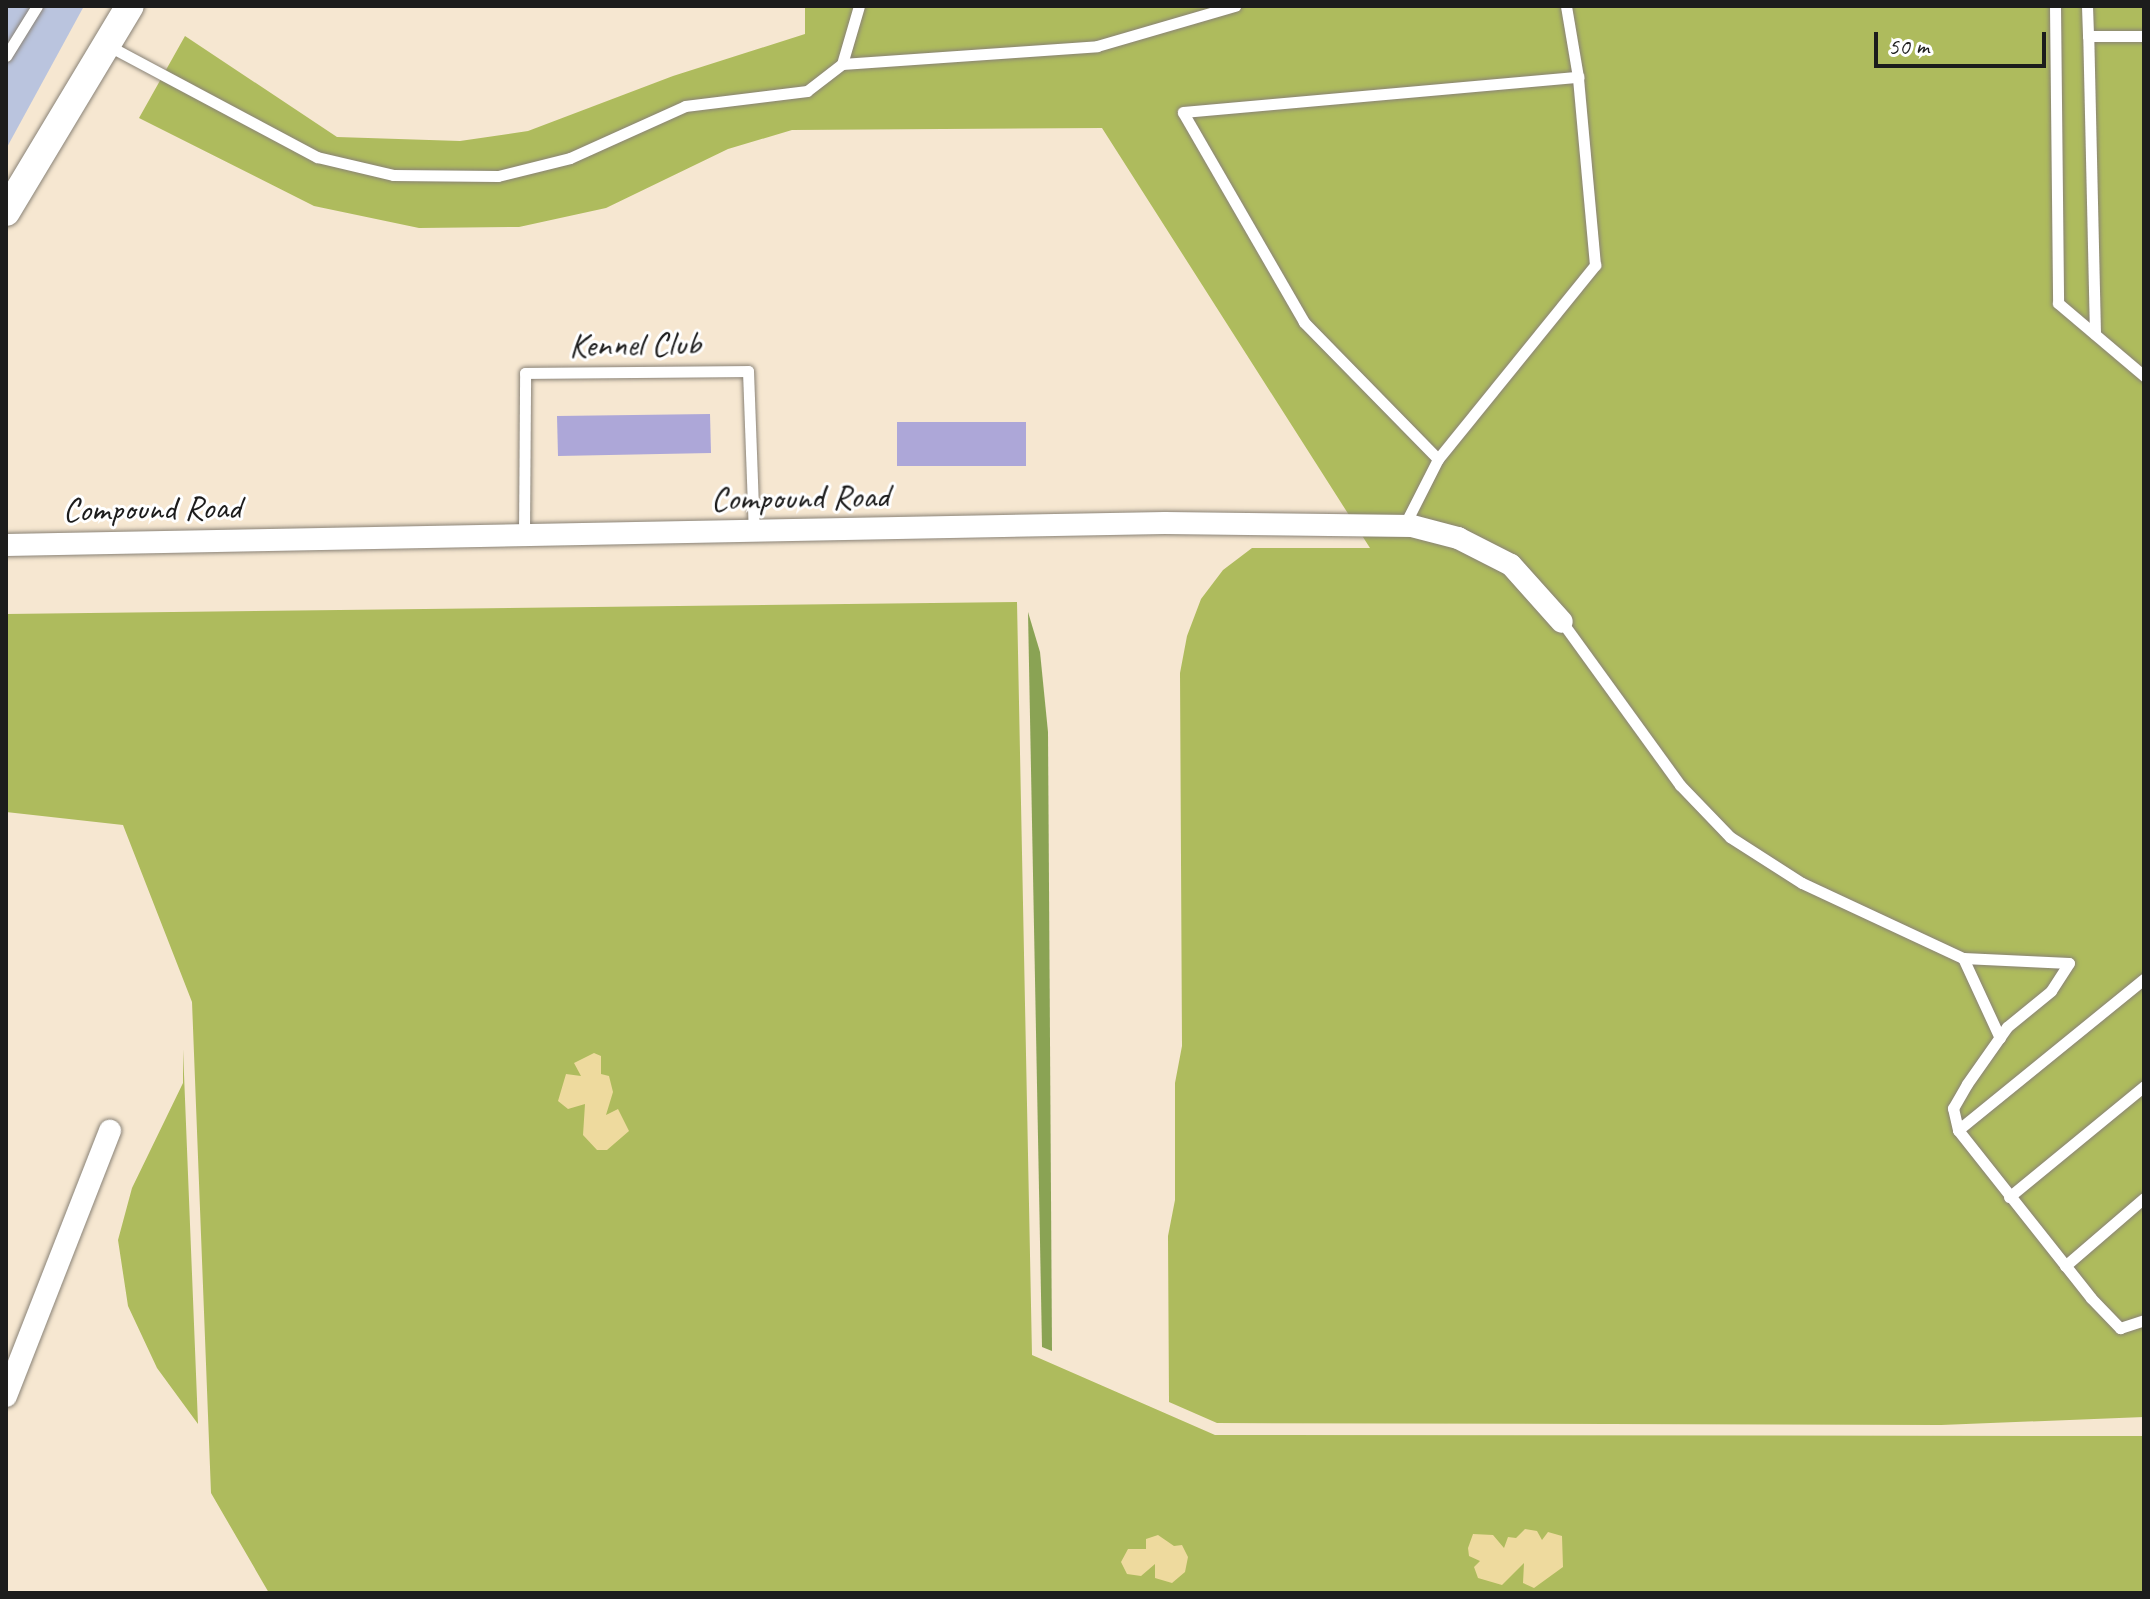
<!DOCTYPE html>
<html>
<head>
<meta charset="utf-8">
<style>
  body { margin:0 }
  #map { position:relative; width:2150px; height:1599px; overflow:hidden; background:#f6e7d1; font-family:Caveat,sans-serif }
  div>[style] { position:absolute }
  .industrial>* { inset:0; background:#bac4de }
  .green>* { inset:0; background:#aebb5d }
  .forest>* { inset:0; background:#8aa354 }
  .sand>* { inset:0; background:#eeda9e }
  .building>* { inset:0; background:#ada7d8 }
  .roads { filter:drop-shadow(0 0 2px #898276) drop-shadow(0 0 2px #898276) }
  .service>* { height:11px; margin:-5.5px; padding:0 5.5px; transform-origin:5.5px; border-radius:5.5px; background:#fff }
  .minor>* { height:22px; margin:-11px; padding:0 11px; transform-origin:11px; border-radius:11px; background:#fff }
  .tertiary>* { height:28px; margin:-14px; padding:0 14px; transform-origin:14px; border-radius:14px; background:#fff }
  span { translate:-50% -50%; white-space:nowrap; text-align:center; line-height:1.15; -webkit-text-stroke:6px #fff; paint-order:stroke }
  .street-label { font-size:34px; color:#1c1c1c }
  .frame { position:absolute; inset:0; border:8px solid #1c1c1c; pointer-events:none }
  .scale { position:absolute; left:1874px; top:32px; width:172px; height:36px; box-sizing:border-box; border:4px solid #1c1c1c; border-top:0; padding-left:10px; font-size:24px; line-height:28px; white-space:nowrap; color:#1c1c1c; -webkit-text-stroke:6px #fff; paint-order:stroke }
</style>
</head>
<body>
<div id="map">
  <div class="industrial">
    <div style="clip-path:polygon(6px 6px,84px 6px,6px 149px)"></div>
  </div>
  <div class="green">
    <div style="clip-path:polygon(805px 6px,2144px 6px,2144px 1417px,1941px 1425px,1217px 1423px,1169px 1402px,1168px 1236px,1175px 1200px,1175px 1083px,1182px 1046px,1180px 673px,1187px 636px,1201px 599px,1223px 570px,1252px 548px,1370px 548px,1102px 128px,792px 130px,728px 149px,606px 208px,519px 227px,419px 228px,314px 206px,139px 118px,185px 36px,337px 137px,460px 141px,528px 131px,673px 76px,805px 34px)"></div>
    <div style="clip-path:polygon(1017px 602px,1032px 1355px,1215px 1435px,2144px 1436px,2144px 1593px,269px 1593px,211px 1493px,192px 1002px,123px 825px,6px 812px,6px 614px)"></div>
    <div style="clip-path:polygon(183px 1049px,198px 1424px,157px 1368px,128px 1306px,118px 1240px,132px 1188px,183px 1083px)"></div>
  </div>
  <div class="forest">
    <div style="clip-path:polygon(1028px 612px,1040px 652px,1048px 732px,1052px 1351px,1042px 1347px)"></div>
  </div>
  <div class="sand">
    <div style="clip-path:polygon(594px 1053px,601px 1056px,601px 1074px,609px 1076px,613px 1092px,606px 1115px,618px 1109px,629px 1131px,607px 1150px,597px 1150px,583px 1135px,585px 1104px,568px 1109px,558px 1101px,566px 1074px,581px 1076px,574px 1063px)"></div>
    <div style="clip-path:polygon(1525px 1529px,1537px 1531px,1542px 1540px,1548px 1532px,1562px 1536px,1563px 1567px,1534px 1588px,1523px 1583px,1524px 1563px,1502px 1585px,1478px 1578px,1474px 1567px,1480px 1561px,1469px 1556px,1468px 1548px,1473px 1534px,1493px 1535px,1504px 1548px,1508px 1537px,1516px 1538px)"></div>
    <div style="clip-path:polygon(1158px 1535px,1174px 1546px,1182px 1545px,1188px 1557px,1185px 1572px,1172px 1583px,1155px 1578px,1155px 1564px,1141px 1576px,1127px 1574px,1121px 1562px,1128px 1549px,1146px 1549px,1146px 1539px)"></div>
  </div>
  <div class="building">
    <div style="clip-path:polygon(710px 414px,711px 453px,558px 456px,557px 416px)"></div>
    <div style="clip-path:polygon(897px 422px,1026px 422px,1026px 466px,897px 466px)"></div>
  </div>
  <div class="roads">
    <div class="service">
      <div style="left:2055px;top:6px;width:297px;rotate:89.4deg"></div>
      <div style="left:2058px;top:303px;width:113px;rotate:40.3deg"></div>
      <div style="left:2087px;top:6px;width:30px;rotate:88deg"></div>
      <div style="left:107px;top:45px;width:238px;rotate:28.1deg"></div>
      <div style="left:317px;top:157px;width:78px;rotate:13.3deg"></div>
      <div style="left:393px;top:175px;width:105px;rotate:0.5deg"></div>
      <div style="left:498px;top:176px;width:74px;rotate:-14deg"></div>
      <div style="left:570px;top:158px;width:126px;rotate:-24.3deg"></div>
      <div style="left:685px;top:106px;width:123px;rotate:-7deg"></div>
      <div style="left:807px;top:91px;width:44px;rotate:-37.6deg"></div>
      <div style="left:842px;top:64px;width:60px;rotate:-73.7deg"></div>
      <div style="left:6px;top:56px;width:59px;rotate:-58.2deg"></div>
      <div style="left:842px;top:64px;width:256px;rotate:-4deg"></div>
      <div style="left:1097px;top:46px;width:144px;rotate:-16.2deg"></div>
      <div style="left:2095px;top:334px;width:298px;rotate:-91.3deg"></div>
      <div style="left:2088px;top:36px;width:56px"></div>
      <div style="left:1438px;top:459px;width:192px;rotate:-134.4deg"></div>
      <div style="left:1304px;top:322px;width:242px;rotate:-120deg"></div>
      <div style="left:1183px;top:112px;width:397px;rotate:-5.1deg"></div>
      <div style="left:1578px;top:77px;width:72px;rotate:-99.6deg"></div>
      <div style="left:1404px;top:526px;width:75px;rotate:-63.1deg"></div>
      <div style="left:1438px;top:459px;width:250px;rotate:-51deg"></div>
      <div style="left:1595px;top:265px;width:189px;rotate:-95.2deg"></div>
      <div style="left:524px;top:535px;width:162px;rotate:-89.6deg"></div>
      <div style="left:525px;top:373px;width:223px;rotate:-0.5deg"></div>
      <div style="left:748px;top:371px;width:160px;rotate:87.9deg"></div>
      <div style="left:1562px;top:622px;width:201px;rotate:54.1deg"></div>
      <div style="left:1680px;top:785px;width:72px;rotate:46.1deg"></div>
      <div style="left:1730px;top:837px;width:85px;rotate:32.6deg"></div>
      <div style="left:1802px;top:883px;width:178px;rotate:25deg"></div>
      <div style="left:1963px;top:958px;width:106px;rotate:2.7deg"></div>
      <div style="left:2069px;top:963px;width:33px;rotate:123deg"></div>
      <div style="left:2051px;top:991px;width:57px;rotate:140.7deg"></div>
      <div style="left:2007px;top:1027px;width:70px;rotate:125.1deg"></div>
      <div style="left:1967px;top:1084px;width:28px;rotate:120deg"></div>
      <div style="left:1953px;top:1108px;width:23px;rotate:77deg"></div>
      <div style="left:1958px;top:1130px;width:214px;rotate:51.6deg"></div>
      <div style="left:2091px;top:1298px;width:42px;rotate:46deg"></div>
      <div style="left:2120px;top:1328px;width:25px;rotate:-18deg"></div>
      <div style="left:1963px;top:958px;width:88px;rotate:65.2deg"></div>
      <div style="left:1958px;top:1130px;width:240px;rotate:-39.1deg"></div>
      <div style="left:2009px;top:1197px;width:175px;rotate:-39.4deg"></div>
      <div style="left:2065px;top:1266px;width:104px;rotate:-40.7deg"></div>
    </div>
    <div class="minor">
      <div style="left:6px;top:545px;width:1159px;rotate:-1.09deg"></div>
      <div style="left:1165px;top:523px;width:247px;rotate:0.7deg"></div>
      <div style="left:1412px;top:526px;width:48px;rotate:14.6deg"></div>
      <div style="left:1458px;top:538px;width:59px;rotate:27deg"></div>
      <div style="left:1511px;top:565px;width:76px;rotate:48.2deg"></div>
      <div style="left:6px;top:1396px;width:285px;rotate:-68.6deg"></div>
    </div>
    <div class="tertiary">
      <div style="left:6px;top:212px;width:240px;rotate:-59deg"></div>
    </div>
  </div>
  <div class="street-label">
    <span style="left:635px;top:344px;rotate:-1deg">Kennel Club</span>
    <span style="left:800px;top:497px;rotate:-1deg">Compound Road</span>
    <span style="left:152px;top:508px;rotate:-1deg">Compound Road</span>
  </div>
  <div class="frame"></div>
  <div class="scale">50 m</div>
</div>
</body>
</html>
